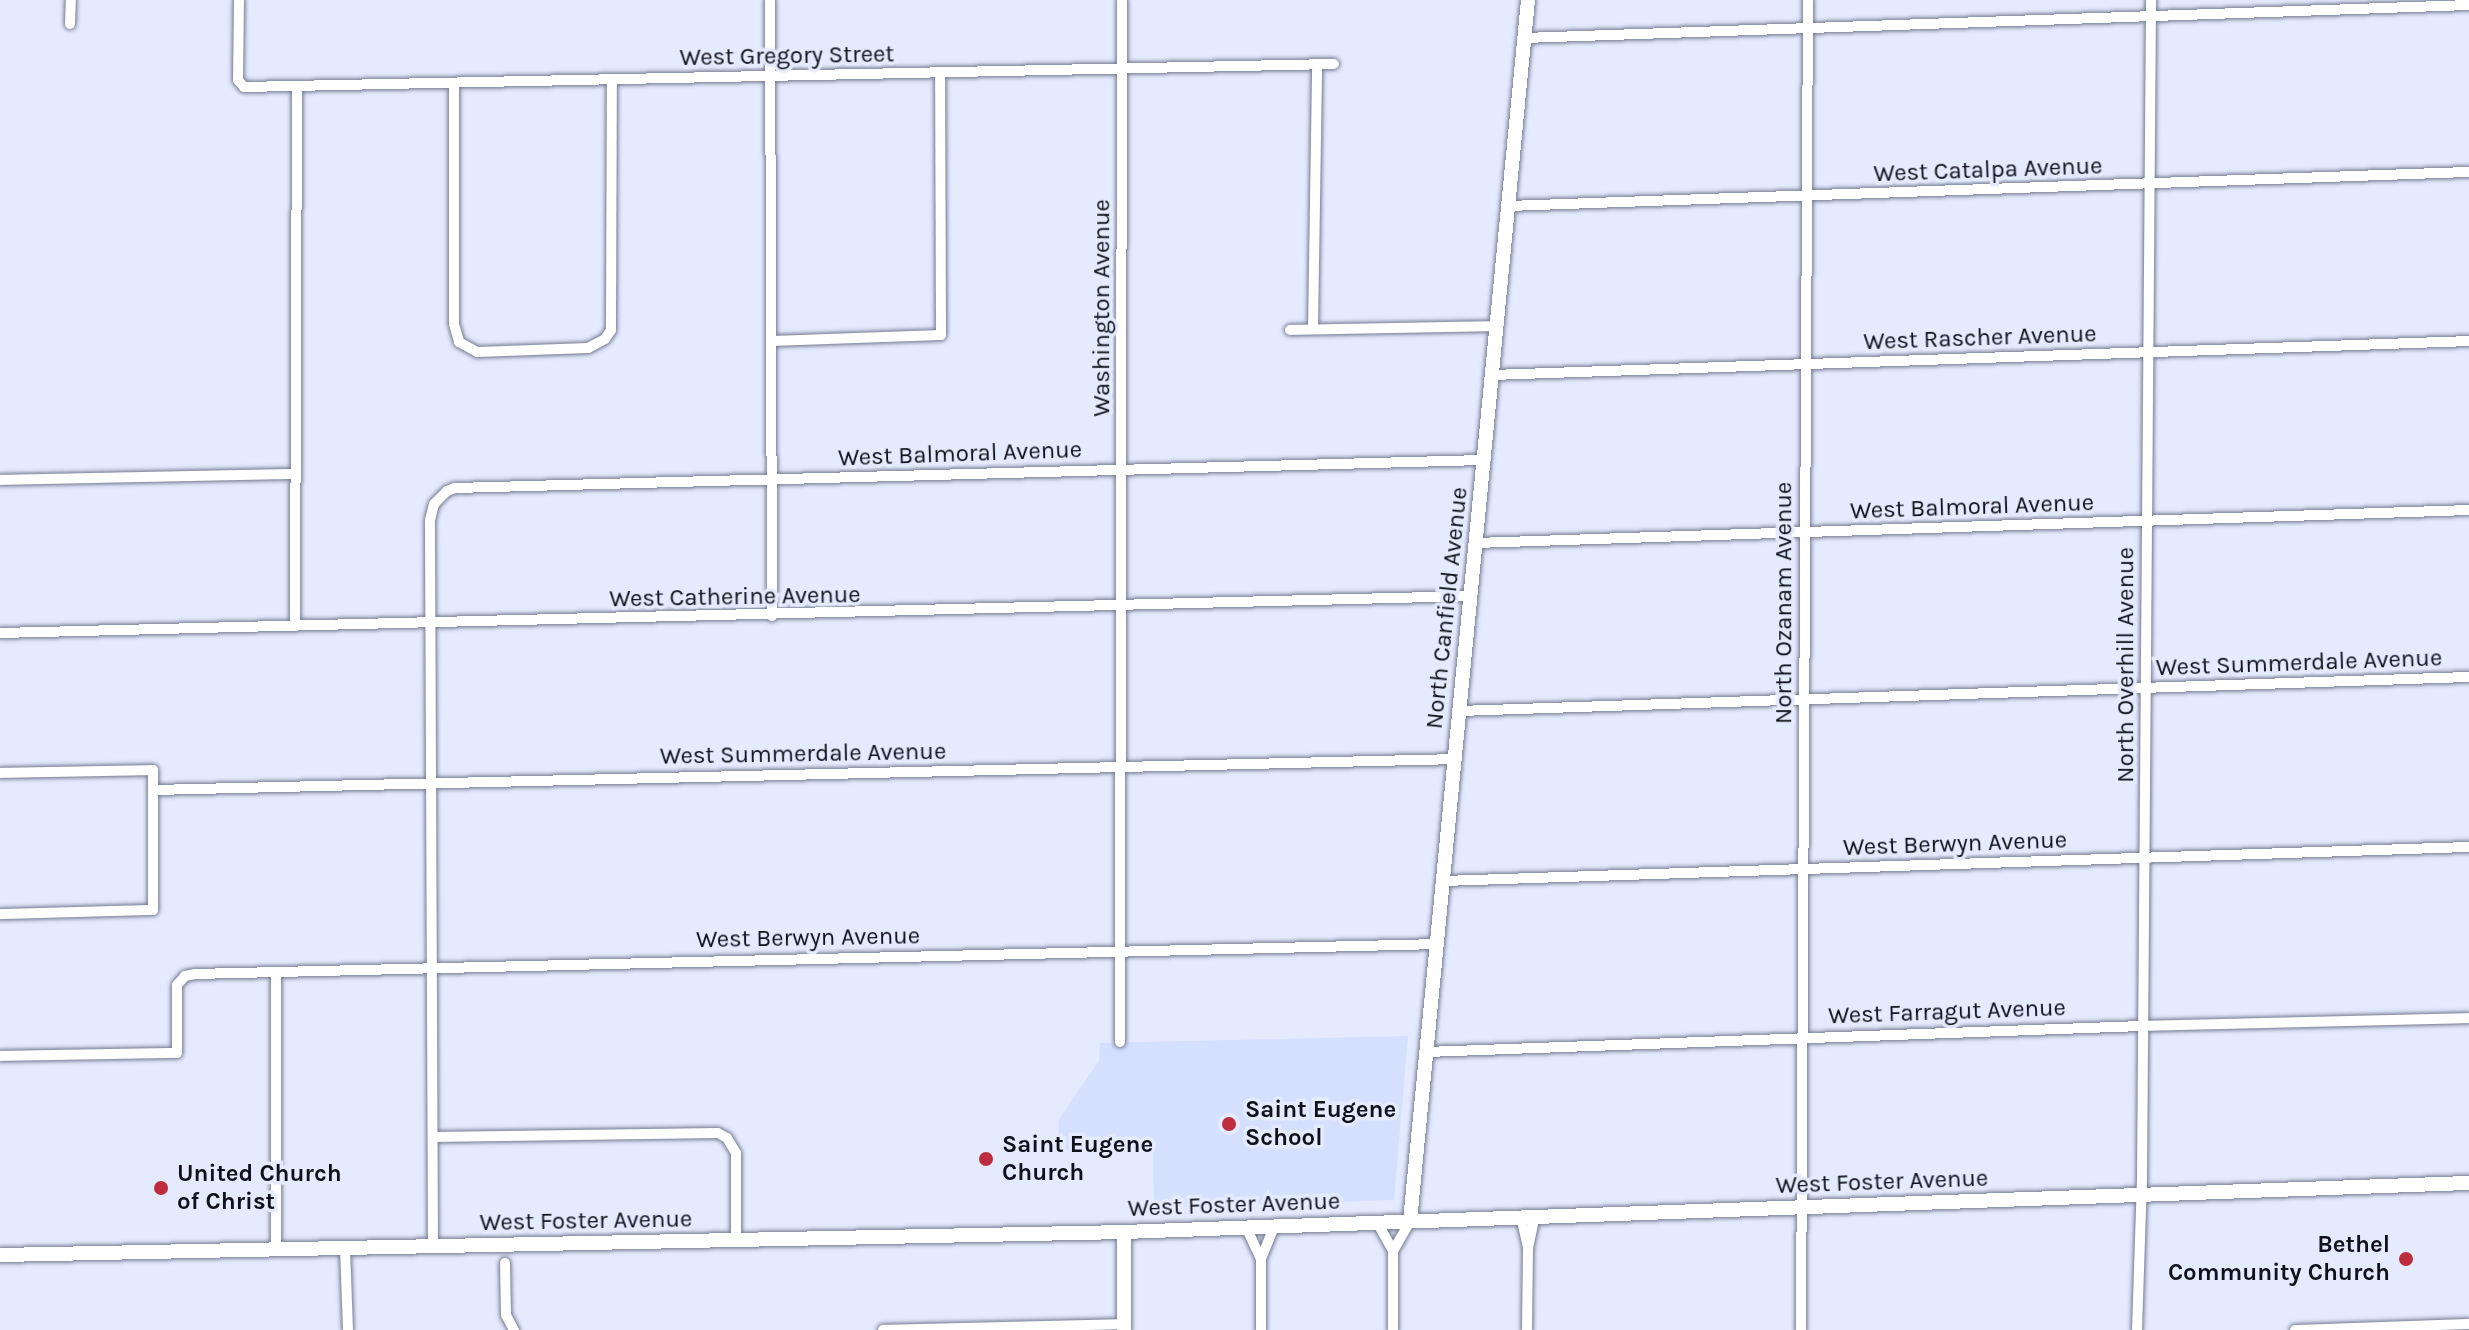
<!DOCTYPE html>
<html>
<head>
<meta charset="utf-8">
<style>
  body { margin:0 }
  #map { position:relative; width:2469px; height:1330px; overflow:hidden; background:#e5ebff; font-family:Karla,sans-serif }
  div>[style] { position:absolute }
  .built>* { inset:0; background:#d5dffe }
  .roads { filter:drop-shadow(0 0 2px #747b90) drop-shadow(0 0 2px #747b90) }
  .street>* { height:10px; margin:-5px; padding:0 5px; transform-origin:5px; border-radius:5px; background:#fff }
  .secondary>* { height:14px; margin:-7px; padding:0 7px; transform-origin:7px; border-radius:7px; background:#fff }
  .dots>* { width:22px; height:22px; translate:-50% -50%; box-sizing:border-box; border:4px solid #e5ebff; border-radius:50% }
  span { translate:-50% -50%; white-space:nowrap; text-align:center; line-height:1.15; -webkit-text-stroke:7px #e5ebff; paint-order:stroke }
  .street-label { font-size:24px; color:#0f121a }
  .poi-label { font-size:24px; color:#0f121a; font-weight:700 }
  .left { translate:0 -50%; text-align:left }
  .right { translate:-100% -50%; text-align:right }
</style>
</head>
<body>
<div id="map">
  <div class="built">
    <div style="clip-path:polygon(1408px 1036px,1394px 1200px,1154px 1208px,1153px 1146px,1058px 1150px,1059px 1119px,1099px 1061px,1100px 1043px)"></div>
  </div>
  <div class="roads">
    <div class="street">
      <div style="left:239px;top:0;width:80px;rotate:90.7deg"></div>
      <div style="left:238px;top:80px;width:9px;rotate:49deg"></div>
      <div style="left:244px;top:87px;width:1090px;rotate:-1.21deg"></div>
      <div style="left:770px;top:0;width:616px;rotate:89.81deg"></div>
      <div style="left:70px;top:24px;width:24px;rotate:-88deg"></div>
      <div style="left:1524px;top:38px;width:946px;rotate:-2deg"></div>
      <div style="left:454px;top:83px;width:241px;rotate:90deg"></div>
      <div style="left:454px;top:324px;width:19px;rotate:74deg"></div>
      <div style="left:459px;top:342px;width:21px;rotate:29deg"></div>
      <div style="left:477px;top:352px;width:111px;rotate:-2.1deg"></div>
      <div style="left:588px;top:348px;width:19px;rotate:-28deg"></div>
      <div style="left:605px;top:339px;width:11px;rotate:-56deg"></div>
      <div style="left:611px;top:330px;width:251px;rotate:-89.8deg"></div>
      <div style="left:1508px;top:206px;width:962px;rotate:-2.03deg"></div>
      <div style="left:1313px;top:329px;width:265px;rotate:-89.1deg"></div>
      <div style="left:1290px;top:330px;width:206px;rotate:-1.1deg"></div>
      <div style="left:771px;top:341px;width:170px;rotate:-2deg"></div>
      <div style="left:941px;top:335px;width:263px;rotate:-90.2deg"></div>
      <div style="left:1492px;top:375px;width:978px;rotate:-1.99deg"></div>
      <div style="left:0;top:480px;width:296px;rotate:-1.2deg"></div>
      <div style="left:1475px;top:543px;width:995px;rotate:-1.9deg"></div>
      <div style="left:295px;top:626px;width:540px;rotate:-89.79deg"></div>
      <div style="left:0;top:633px;width:1470px;rotate:-1.44deg"></div>
      <div style="left:1459px;top:711px;width:1011px;rotate:-1.93deg"></div>
      <div style="left:0;top:773px;width:153px;rotate:-1.1deg"></div>
      <div style="left:153px;top:770px;width:140px;rotate:90deg"></div>
      <div style="left:153px;top:910px;width:153px;rotate:178.5deg"></div>
      <div style="left:153px;top:790px;width:1301px;rotate:-1.36deg"></div>
      <div style="left:1443px;top:881px;width:1027px;rotate:-1.9deg"></div>
      <div style="left:276px;top:972px;width:278px;rotate:90deg"></div>
      <div style="left:1120px;top:1042px;width:1042px;rotate:-89.89deg"></div>
      <div style="left:1426px;top:1052px;width:717px;rotate:-2.08deg"></div>
      <div style="left:2143px;top:1026px;width:326px;rotate:-1.4deg"></div>
      <div style="left:0;top:1056px;width:177px;rotate:-1deg"></div>
      <div style="left:177px;top:1053px;width:68px;rotate:-90deg"></div>
      <div style="left:177px;top:985px;width:12px;rotate:-48deg"></div>
      <div style="left:185px;top:976px;width:10px;rotate:-11deg"></div>
      <div style="left:195px;top:974px;width:1242px;rotate:-1.38deg"></div>
      <div style="left:433px;top:1137px;width:285px;rotate:-0.8deg"></div>
      <div style="left:718px;top:1133px;width:10px;rotate:29deg"></div>
      <div style="left:727px;top:1138px;width:17px;rotate:59deg"></div>
      <div style="left:736px;top:1153px;width:87px;rotate:90deg"></div>
      <div style="left:1521px;top:1217px;width:32px;rotate:77deg"></div>
      <div style="left:1377px;top:1222px;width:33px;rotate:61deg"></div>
      <div style="left:1393px;top:1251px;width:79px;rotate:90deg"></div>
      <div style="left:1246px;top:1227px;width:35px;rotate:65deg"></div>
      <div style="left:433px;top:1246px;width:726px;rotate:-90.24deg"></div>
      <div style="left:430px;top:520px;width:16px;rotate:-76deg"></div>
      <div style="left:434px;top:504px;width:18px;rotate:-45deg"></div>
      <div style="left:447px;top:491px;width:9px;rotate:-21deg"></div>
      <div style="left:455px;top:488px;width:1028px;rotate:-1.56deg"></div>
      <div style="left:345px;top:1248px;width:82px;rotate:87.9deg"></div>
      <div style="left:1393px;top:1251px;width:34px;rotate:-60deg"></div>
      <div style="left:505px;top:1263px;width:52px;rotate:88.9deg"></div>
      <div style="left:506px;top:1315px;width:17px;rotate:62deg"></div>
      <div style="left:883px;top:1330px;width:241px;rotate:-1.4deg"></div>
      <div style="left:1261px;top:1330px;width:71px;rotate:-90deg"></div>
      <div style="left:1261px;top:1259px;width:35px;rotate:-68deg"></div>
      <div style="left:1527px;top:1330px;width:82px;rotate:-89.3deg"></div>
      <div style="left:1528px;top:1248px;width:33px;rotate:-78deg"></div>
      <div style="left:1801px;top:1330px;width:1330px;rotate:-89.7deg"></div>
      <div style="left:2137px;top:1330px;width:152px;rotate:-88.1deg"></div>
      <div style="left:2142px;top:1178px;width:1178px;rotate:-89.56deg"></div>
      <div style="left:2295px;top:1330px;width:174px;rotate:-2deg"></div>
    </div>
    <div class="secondary">
      <div style="left:1410px;top:1221px;width:1227px;rotate:-84.48deg"></div>
      <div style="left:0;top:1255px;width:1124px;rotate:-1.17deg"></div>
      <div style="left:1124px;top:1232px;width:1346px;rotate:-2.09deg"></div>
      <div style="left:1124px;top:1330px;width:98px;rotate:-90deg"></div>
    </div>
  </div>
  <div class="dots">
    <div style="left:1229px;top:1124px;background:#bd2d3e"></div>
    <div style="left:986px;top:1159px;background:#bd2d3e"></div>
    <div style="left:161px;top:1188px;background:#bd2d3e"></div>
    <div style="left:2406px;top:1259px;background:#bd2d3e"></div>
  </div>
  <div class="street-label">
    <span style="left:787px;top:56px;rotate:-1deg">West Gregory Street</span>
    <span style="left:1988px;top:170px;rotate:-2deg">West Catalpa Avenue</span>
    <span style="left:1102px;top:308px;rotate:-90deg">Washington Avenue</span>
    <span style="left:1980px;top:338px;rotate:-2deg">West Rascher Avenue</span>
    <span style="left:960px;top:454px;rotate:-2deg">West Balmoral Avenue</span>
    <span style="left:1972px;top:507px;rotate:-2deg">West Balmoral Avenue</span>
    <span style="left:735px;top:597px;rotate:-1deg">West Catherine Avenue</span>
    <span style="left:1784px;top:603px;rotate:-90deg">North Ozanam Avenue</span>
    <span style="left:1447px;top:608px;rotate:-84deg">North Canfield Avenue</span>
    <span style="left:2299px;top:663px;rotate:-2deg">West Summerdale Avenue</span>
    <span style="left:2126px;top:665px;rotate:-90deg">North Overhill Avenue</span>
    <span style="left:803px;top:754px;rotate:-1deg">West Summerdale Avenue</span>
    <span style="left:1955px;top:844px;rotate:-2deg">West Berwyn Avenue</span>
    <span style="left:808px;top:938px;rotate:-1deg">West Berwyn Avenue</span>
    <span style="left:1947px;top:1012px;rotate:-2deg">West Farragut Avenue</span>
    <span style="left:1882px;top:1182px;rotate:-2deg">West Foster Avenue</span>
    <span style="left:1234px;top:1205px;rotate:-2deg">West Foster Avenue</span>
    <span style="left:586px;top:1221px;rotate:-1deg">West Foster Avenue</span>
  </div>
  <div class="poi-label">
    <span class="left" style="left:1245px;top:1124px">Saint Eugene<br>School</span>
    <span class="left" style="left:1002px;top:1159px">Saint Eugene<br>Church</span>
    <span class="left" style="left:177px;top:1188px">United Church<br>of Christ</span>
    <span class="right" style="left:2390px;top:1259px">Bethel<br>Community Church</span>
  </div>
</div>
</body>
</html>
